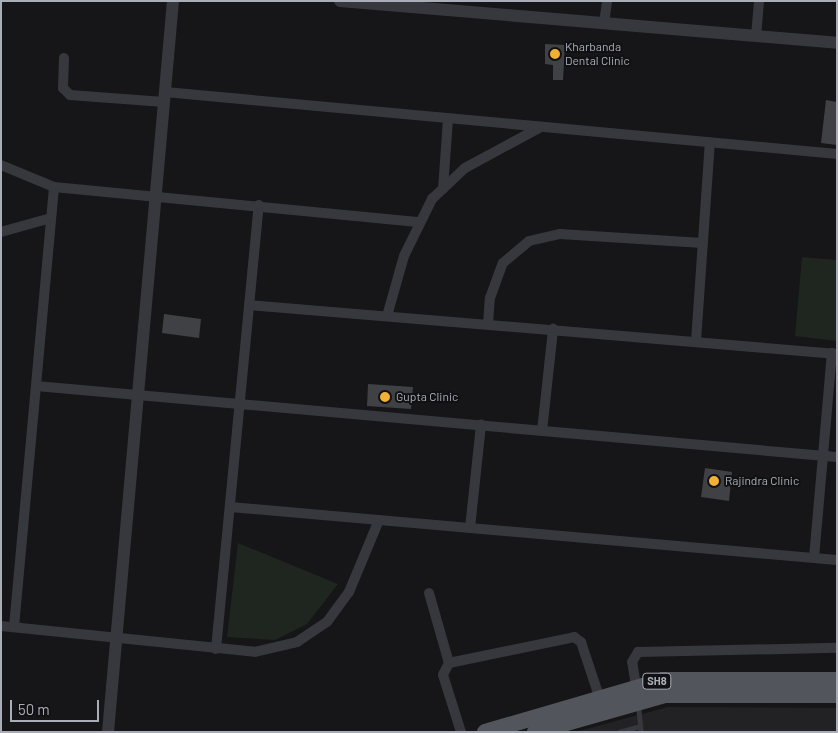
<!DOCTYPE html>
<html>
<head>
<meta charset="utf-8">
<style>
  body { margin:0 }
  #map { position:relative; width:838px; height:733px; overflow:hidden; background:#161618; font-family:Barlow,sans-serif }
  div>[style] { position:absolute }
  .built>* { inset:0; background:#222225 }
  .green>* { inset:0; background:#1e261f }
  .building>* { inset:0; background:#404145 }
  .service>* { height:5px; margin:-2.5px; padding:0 2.5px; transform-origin:2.5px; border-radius:2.5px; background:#37383d }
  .minor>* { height:10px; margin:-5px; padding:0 5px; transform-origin:5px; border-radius:5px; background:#37383d }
  .tertiary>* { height:12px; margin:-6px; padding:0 6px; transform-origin:6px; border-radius:6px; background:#37383d }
  .primary>* { height:16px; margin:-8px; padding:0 8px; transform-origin:8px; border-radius:8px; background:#53555c }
  .dots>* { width:14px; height:14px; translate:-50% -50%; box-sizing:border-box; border:2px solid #111113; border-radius:50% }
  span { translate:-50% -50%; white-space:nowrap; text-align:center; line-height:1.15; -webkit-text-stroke:4px #111113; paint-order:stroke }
  .shield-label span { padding:1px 4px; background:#111113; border:1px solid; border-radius:4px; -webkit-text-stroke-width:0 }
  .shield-label { font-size:11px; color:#a8adb8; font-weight:700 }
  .poi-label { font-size:12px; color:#a8adb8 }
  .left { translate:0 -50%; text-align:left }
  .frame { position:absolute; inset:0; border:2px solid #a8adb8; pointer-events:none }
  .scale { position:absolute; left:10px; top:700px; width:89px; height:22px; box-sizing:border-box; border:2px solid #a8adb8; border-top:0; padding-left:6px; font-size:15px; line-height:18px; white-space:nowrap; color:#a8adb8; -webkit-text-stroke:4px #111113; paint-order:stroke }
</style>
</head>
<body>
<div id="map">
  <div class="built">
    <div style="clip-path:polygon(668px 707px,837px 708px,837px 732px,575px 732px)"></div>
  </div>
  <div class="green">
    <div style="clip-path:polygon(802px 257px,837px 260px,837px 341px,795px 336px)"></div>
    <div style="clip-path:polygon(238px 543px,338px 584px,307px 624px,275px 640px,227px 637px)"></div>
  </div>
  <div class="building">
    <div style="clip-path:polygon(545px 44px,565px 45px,563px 80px,553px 80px,553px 65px,545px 64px)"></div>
    <div style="clip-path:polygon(826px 100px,837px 102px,837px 145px,821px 143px)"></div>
    <div style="clip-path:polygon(164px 314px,201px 319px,199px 338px,162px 333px)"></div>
    <div style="clip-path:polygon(368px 384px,413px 387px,411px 409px,367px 406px)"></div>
    <div style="clip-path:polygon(705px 468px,732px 472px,729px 501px,701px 497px)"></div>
  </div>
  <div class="service">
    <div style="left:638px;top:705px;width:27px;rotate:84deg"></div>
    <div style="left:619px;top:732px;width:22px;rotate:-16deg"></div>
  </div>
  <div class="minor">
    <div style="left:604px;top:23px;width:22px;rotate:-82deg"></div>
    <div style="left:756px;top:36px;width:35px;rotate:-85deg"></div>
    <div style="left:64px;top:58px;width:30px;rotate:92deg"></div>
    <div style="left:63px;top:88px;width:10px;rotate:45deg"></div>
    <div style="left:70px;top:95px;width:94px;rotate:4.3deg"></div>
    <div style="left:165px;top:92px;width:675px;rotate:5.27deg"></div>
    <div style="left:1px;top:165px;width:57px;rotate:22.5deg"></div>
    <div style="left:54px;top:187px;width:365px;rotate:5.5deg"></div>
    <div style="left:443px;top:189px;width:70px;rotate:-85.9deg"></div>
    <div style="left:1px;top:232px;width:52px;rotate:-15.6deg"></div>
    <div style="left:249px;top:305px;width:590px;rotate:4.76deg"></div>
    <div style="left:387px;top:316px;width:62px;rotate:-74.2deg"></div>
    <div style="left:404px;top:256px;width:64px;rotate:-63.8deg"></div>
    <div style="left:432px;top:199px;width:45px;rotate:-43.2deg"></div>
    <div style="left:465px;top:168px;width:84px;rotate:-28.4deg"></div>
    <div style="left:488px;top:324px;width:26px;rotate:-86deg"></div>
    <div style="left:490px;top:298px;width:37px;rotate:-70deg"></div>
    <div style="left:503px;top:263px;width:34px;rotate:-40deg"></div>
    <div style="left:529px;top:241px;width:32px;rotate:-13deg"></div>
    <div style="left:560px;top:234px;width:143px;rotate:3.6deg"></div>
    <div style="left:696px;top:341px;width:198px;rotate:-86deg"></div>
    <div style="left:36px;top:386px;width:804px;rotate:5.07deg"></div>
    <div style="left:542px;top:431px;width:103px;rotate:-83.8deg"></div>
    <div style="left:230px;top:507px;width:609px;rotate:4.99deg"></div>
    <div style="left:470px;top:528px;width:104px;rotate:-83.9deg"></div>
    <div style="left:814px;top:558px;width:206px;rotate:-85deg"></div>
    <div style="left:429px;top:593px;width:73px;rotate:74.1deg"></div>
    <div style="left:449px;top:663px;width:128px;rotate:-11.7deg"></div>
    <div style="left:574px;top:637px;width:9px;rotate:36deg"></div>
    <div style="left:581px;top:642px;width:57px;rotate:71.6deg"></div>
    <div style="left:1px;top:626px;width:255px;rotate:5.8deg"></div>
    <div style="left:255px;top:652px;width:43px;rotate:-13.4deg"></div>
    <div style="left:297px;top:642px;width:36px;rotate:-34deg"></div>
    <div style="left:327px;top:622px;width:37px;rotate:-54deg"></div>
    <div style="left:349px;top:592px;width:78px;rotate:-67.4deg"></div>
    <div style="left:14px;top:627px;width:442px;rotate:-84.8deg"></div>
    <div style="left:216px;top:649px;width:446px;rotate:-84.5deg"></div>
    <div style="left:449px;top:663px;width:13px;rotate:117deg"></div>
    <div style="left:443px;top:675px;width:60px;rotate:72.5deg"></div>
    <div style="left:636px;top:686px;width:24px;rotate:-99deg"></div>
    <div style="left:632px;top:662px;width:12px;rotate:-59deg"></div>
    <div style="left:638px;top:652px;width:199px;rotate:-1.2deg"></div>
  </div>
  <div class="tertiary">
    <div style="left:340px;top:1px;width:499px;rotate:4.8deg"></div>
    <div style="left:108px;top:732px;width:734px;rotate:-84.92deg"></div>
  </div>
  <div class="primary">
    <div style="left:485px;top:732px;width:185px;rotate:-16.3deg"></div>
    <div style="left:663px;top:680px;width:174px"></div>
    <div style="left:535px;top:732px;width:135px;rotate:-15.9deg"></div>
    <div style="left:665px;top:695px;width:172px"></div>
  </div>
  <div class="dots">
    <div style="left:555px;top:54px;background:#f2b134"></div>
    <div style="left:385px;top:397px;background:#f2b134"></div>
    <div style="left:714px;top:481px;background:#f2b134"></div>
  </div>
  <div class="shield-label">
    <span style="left:657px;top:681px">SH8</span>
  </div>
  <div class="poi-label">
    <span class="left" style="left:565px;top:54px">Kharbanda<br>Dental Clinic</span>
    <span class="left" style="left:396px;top:397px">Gupta Clinic</span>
    <span class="left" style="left:725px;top:481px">Rajindra Clinic</span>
  </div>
  <div class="frame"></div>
  <div class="scale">50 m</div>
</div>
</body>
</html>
